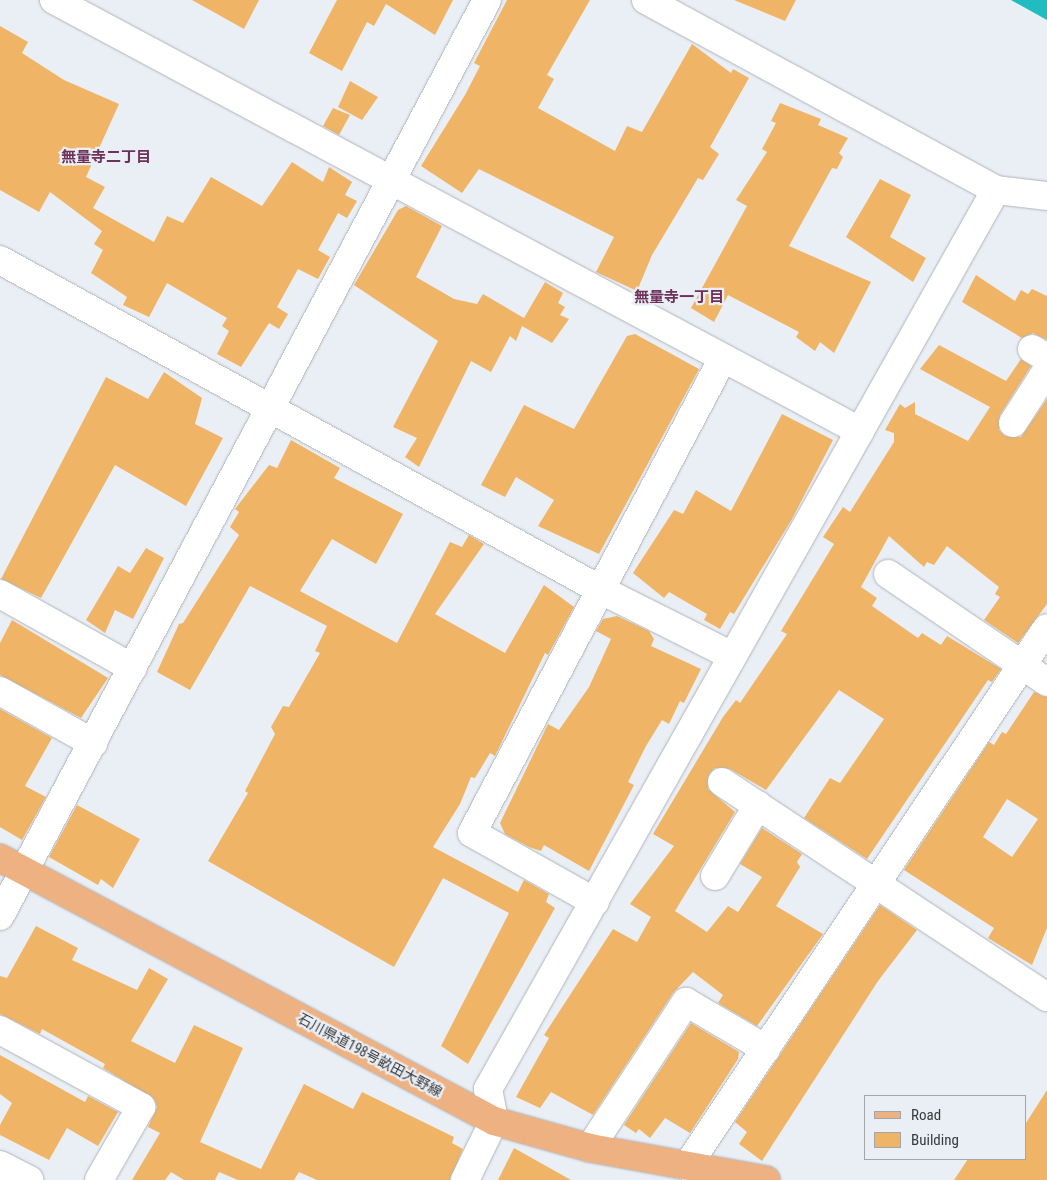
<!DOCTYPE html>
<html>
<head>
<meta charset="utf-8">
<style>
  body { margin:0 }
  #map { position:relative; width:1047px; height:1180px; overflow:hidden; background:#eaeff5; font-family:"Roboto Condensed","Noto Sans JP",sans-serif }
  div>[style] { position:absolute }
  .water>* { inset:0; background:#21bcbf }
  .building>* { inset:0; background:#efb465 }
  .roads { filter:drop-shadow(0 0 1px #afb4b9) drop-shadow(0 0 1px #afb4b9) }
  .minor>* { height:28px; margin:-14px; padding:0 14px; transform-origin:14px; border-radius:14px; background:#fff }
  .major>* { height:28px; margin:-14px; padding:0 14px; transform-origin:14px; border-radius:14px; background:#eeb182 }
  span { translate:-50% -50%; white-space:nowrap; text-align:center; line-height:1.15; -webkit-text-stroke:4.5px #eaeff5; paint-order:stroke }
  .street-label { font-size:14px; color:#37393b }
  .neighbourhood-label { font-size:15px; color:#6e3159; font-weight:700 }
  .legend { position:absolute; left:864px; top:1095px; width:162px; height:65px; box-sizing:border-box; background:#eaeff5; border:1px solid #a2a6ab; margin:0; padding:6px 9px; list-style:none; font-size:15px; color:#37393b }
  .legend li { display:flex; align-items:center; gap:10px; height:25px }
  .legend b { width:25px; border:1px solid #a2a6ab }
</style>
</head>
<body>
<div id="map">
  <div class="water">
    <div style="clip-path:polygon(1011px 0,1047px 0,1047px 20px)"></div>
  </div>
  <div class="building">
    <div style="clip-path:polygon(192px 0,259px 0,244px 29px)"></div>
    <div style="clip-path:polygon(337px 0,453px 0,435px 35px,386px 4px,374px 26px,367px 22px,342px 71px,309px 53px)"></div>
    <div style="clip-path:polygon(507px 0,590px 0,547px 75px,554px 79px,538px 108px,615px 151px,627px 126px,642px 132px,692px 44px,731px 73px,733px 69px,749px 78px,710px 147px,719px 154px,703px 180px,698px 178px,652px 255px,637px 291px,596px 272px,614px 237px,479px 169px,462px 193px,421px 166px,465px 95px,480px 66px,474px 63px)"></div>
    <div style="clip-path:polygon(734px 0,796px 0,785px 21px)"></div>
    <div style="clip-path:polygon(0 26px,28px 42px,22px 53px,64px 80px,119px 104px,86px 177px,105px 187px,93px 208px,154px 242px,167px 216px,183px 223px,211px 177px,262px 206px,292px 162px,323px 182px,329px 167px,352px 182px,345px 195px,357px 201px,347px 218px,338px 213px,318px 250px,330px 257px,318px 279px,298px 269px,277px 307px,288px 314px,279px 329px,269px 323px,241px 367px,217px 354px,229px 331px,222px 326px,227px 318px,167px 283px,149px 317px,123px 305px,127px 297px,91px 273px,103px 250px,94px 244px,102px 231px,50px 192px,39px 212px,0 190px)"></div>
    <div style="clip-path:polygon(350px 81px,378px 97px,362px 120px,338px 107px)"></div>
    <div style="clip-path:polygon(780px 103px,821px 119px,818px 125px,848px 138px,839px 153px,843px 157px,837px 169px,832px 168px,789px 246px,871px 282px,834px 353px,820px 342px,815px 351px,796px 337px,799px 332px,728px 295px,714px 322px,691px 308px,747px 206px,736px 200px,767px 152px,762px 149px,776px 123px,771px 121px)"></div>
    <div style="clip-path:polygon(333px 108px,350px 115px,339px 135px,323px 126px)"></div>
    <div style="clip-path:polygon(880px 179px,911px 195px,890px 237px,926px 258px,913px 282px,846px 237px)"></div>
    <div style="clip-path:polygon(406px 206px,442px 226px,416px 277px,454px 299px,477px 304px,483px 294px,524px 318px,545px 282px,563px 293px,558px 303px,565px 307px,560px 315px,569px 319px,552px 343px,522px 326px,516px 341px,510px 336px,491px 372px,471px 361px,419px 467px,405px 457px,417px 438px,393px 427px,438px 341px,354px 285px,398px 210px)"></div>
    <div style="clip-path:polygon(976px 275px,1015px 301px,1021px 290px,1028px 294px,1032px 289px,1047px 296px,1047px 340px,1033px 333px,1022px 338px,962px 302px)"></div>
    <div style="clip-path:polygon(635px 334px,699px 369px,599px 554px,538px 526px,554px 500px,516px 477px,505px 497px,481px 485px,524px 405px,574px 429px,627px 336px)"></div>
    <div style="clip-path:polygon(939px 345px,1006px 381px,1021px 359px,1031px 366px,1000px 415px,999px 430px,1005px 436px,1021px 437px,1047px 399px,1047px 604px,1018px 643px,984px 620px,1000px 597px,995px 594px,999px 587px,947px 546px,934px 565px,927px 562px,924px 567px,889px 536px,861px 587px,877px 598px,872px 606px,918px 638px,922px 633px,941px 645px,947px 636px,1001px 669px,992px 682px,988px 680px,867px 859px,804px 818px,830px 778px,840px 783px,884px 719px,839px 690px,766px 790px,730px 769px,715px 768px,709px 774px,708px 789px,735px 812px,675px 911px,707px 932px,728px 906px,738px 912px,762px 877px,740px 864px,762px 828px,802px 854px,797px 862px,800px 867px,776px 906px,823px 934px,757px 1026px,718px 1003px,723px 995px,693px 972px,673px 993px,593px 1115px,551px 1092px,540px 1108px,516px 1097px,549px 1038px,544px 1035px,613px 929px,637px 942px,651px 917px,630px 904px,674px 846px,653px 834px,723px 717px,736px 700px,740px 703px,787px 634px,781px 631px,834px 544px,823px 537px,843px 507px,850px 512px,894px 442px,894px 433px,885px 430px,900px 404px,905px 408px,915px 402px,915px 414px,968px 441px,990px 407px,920px 369px)"></div>
    <div style="clip-path:polygon(164px 372px,202px 398px,195px 424px,223px 438px,186px 506px,115px 465px,41px 598px,1px 579px,106px 377px,148px 399px)"></div>
    <div style="clip-path:polygon(782px 414px,833px 440px,792px 519px,734px 614px,730px 612px,720px 629px,704px 620px,707px 614px,669px 592px,664px 598px,633px 573px,674px 510px,683px 514px,696px 490px,731px 511px)"></div>
    <div style="clip-path:polygon(291px 440px,340px 468px,334px 478px,403px 514px,376px 564px,332px 539px,300px 591px,397px 643px,450px 542px,462px 547px,469px 535px,484px 544px,435px 614px,505px 653px,544px 585px,574px 607px,548px 655px,545px 653px,495px 756px,490px 753px,475px 778px,471px 777px,460px 804px,433px 847px,518px 892px,524px 880px,549px 894px,546px 902px,555px 908px,468px 1064px,441px 1046px,509px 913px,443px 878px,394px 967px,208px 861px,248px 793px,245px 791px,275px 734px,271px 727px,283px 706px,289px 707px,320px 653px,315px 651px,327px 626px,250px 586px,190px 690px,157px 672px,179px 624px,183px 623px,239px 535px,230px 527px,239px 512px,235px 509px,269px 465px,277px 468px)"></div>
    <div style="clip-path:polygon(146px 548px,164px 558px,133px 619px,115px 610px,105px 633px,86px 620px,118px 566px,130px 573px)"></div>
    <div style="clip-path:polygon(617px 616px,649px 631px,654px 639px,651px 646px,701px 669px,684px 703px,680px 701px,669px 724px,662px 720px,646px 746px,628px 782px,634px 785px,589px 871px,544px 845px,541px 851px,529px 847px,505px 834px,500px 823px,548px 724px,559px 730px,589px 687px,611px 639px,596px 631px,603px 619px)"></div>
    <div style="clip-path:polygon(12px 620px,108px 678px,81px 718px,0 675px,0 643px)"></div>
    <div style="clip-path:polygon(evenodd,1034px 692px,1047px 697px,1047px 928px,1032px 965px,988px 938px,994px 928px,904px 870px,989px 742px,994px 745px,1002px 732px,1006px 734px,1034px 692px,1007px 799px,1038px 819px,1012px 857px,983px 837px,1007px 799px)"></div>
    <div style="clip-path:polygon(0 709px,52px 738px,25px 786px,46px 797px,22px 840px,0 827px)"></div>
    <div style="clip-path:polygon(77px 805px,140px 839px,113px 888px,101px 879px,98px 885px,49px 857px)"></div>
    <div style="clip-path:polygon(880px 905px,917px 930px,878px 981px,762px 1161px,739px 1144px,747px 1132px,735px 1122px)"></div>
    <div style="clip-path:polygon(36px 926px,78px 948px,72px 960px,137px 990px,149px 968px,168px 979px,131px 1041px,175px 1063px,194px 1025px,243px 1048px,200px 1142px,261px 1169px,304px 1084px,353px 1109px,362px 1092px,454px 1137px,452px 1143px,463px 1149px,450px 1180px,317px 1180px,299px 1172px,294px 1180px,238px 1180px,219px 1172px,215px 1180px,184px 1180px,171px 1172px,165px 1180px,132px 1180px,160px 1133px,148px 1127px,157px 1107px,154px 1099px,103px 1068px,105px 1064px,42px 1029px,40px 1034px,0 1014px,0 976px,7px 978px)"></div>
    <div style="clip-path:polygon(691px 1023px,739px 1052px,738px 1059px,690px 1133px,665px 1118px,650px 1138px,639px 1129px,636px 1133px,624px 1125px)"></div>
    <div style="clip-path:polygon(0 1055px,85px 1102px,88px 1096px,118px 1112px,98px 1146px,67px 1128px,49px 1160px,0 1135px,0 1125px,12px 1103px,0 1094px)"></div>
    <div style="clip-path:polygon(1047px 1090px,1047px 1180px,954px 1180px,968px 1159px,1026px 1159px,1026px 1123px)"></div>
    <div style="clip-path:polygon(514px 1148px,571px 1180px,498px 1180px)"></div>
  </div>
  <div class="roads">
    <div class="minor">
      <div style="left:54px;top:0;width:914px;rotate:28.14deg"></div>
      <div style="left:860px;top:431px;width:756px;rotate:119.48deg"></div>
      <div style="left:488px;top:1089px;width:33px;rotate:79deg"></div>
      <div style="left:494px;top:1121px;width:66px;rotate:116.2deg"></div>
      <div style="left:646px;top:0;width:398px;rotate:28.5deg"></div>
      <div style="left:996px;top:190px;width:51px;rotate:6.7deg"></div>
      <div style="left:0;top:260px;width:686px;rotate:28.77deg"></div>
      <div style="left:601px;top:590px;width:147px;rotate:26.7deg"></div>
      <div style="left:1032px;top:349px;width:17px;rotate:31deg"></div>
      <div style="left:1013px;top:423px;width:63px;rotate:-57.3deg"></div>
      <div style="left:860px;top:431px;width:277px;rotate:-60.6deg"></div>
      <div style="left:888px;top:574px;width:192px;rotate:34.2deg"></div>
      <div style="left:0;top:594px;width:152px;rotate:29.1deg"></div>
      <div style="left:0;top:691px;width:107px;rotate:29.2deg"></div>
      <div style="left:722px;top:782px;width:390px;rotate:33.5deg"></div>
      <div style="left:715px;top:876px;width:83px;rotate:-58.8deg"></div>
      <div style="left:595px;top:902px;width:141px;rotate:-150.7deg"></div>
      <div style="left:472px;top:833px;width:537px;rotate:-62.15deg"></div>
      <div style="left:0;top:916px;width:1037px;rotate:-62deg"></div>
      <div style="left:0;top:1030px;width:161px;rotate:28.6deg"></div>
      <div style="left:141px;top:1107px;width:84px;rotate:119.9deg"></div>
      <div style="left:590px;top:1148px;width:175px;rotate:-56.7deg"></div>
      <div style="left:686px;top:1002px;width:93px;rotate:30.4deg"></div>
      <div style="left:0;top:1165px;width:33px;rotate:27deg"></div>
      <div style="left:687px;top:1166px;width:647px;rotate:-56.21deg"></div>
    </div>
    <div class="major">
      <div style="left:0;top:858px;width:560px;rotate:28.03deg"></div>
      <div style="left:494px;top:1121px;width:100px;rotate:15.7deg"></div>
      <div style="left:590px;top:1148px;width:179px;rotate:10.3deg"></div>
    </div>
  </div>
  <div class="street-label">
    <span style="left:370px;top:1055px;rotate:28deg">石川県道198号畝田大野線</span>
  </div>
  <div class="neighbourhood-label">
    <span style="left:106px;top:158px">無量寺二丁目</span>
    <span style="left:679px;top:298px">無量寺一丁目</span>
  </div>
  <ul class="legend">
  <li><b style="height:6px;background:#eeb182"></b>Road</li>
  <li><b style="height:14px;background:#efb465"></b>Building</li>
  </ul>
</div>
</body>
</html>
